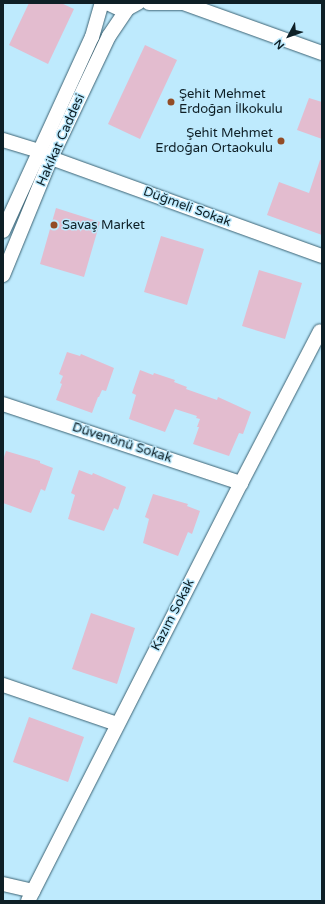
<!DOCTYPE html>
<html>
<head>
<meta charset="utf-8">
<style>
  body { margin:0 }
  #map { position:relative; width:325px; height:904px; overflow:hidden; background:#beeafd; font-family:"Varela Round",sans-serif }
  div>[style] { position:absolute }
  .building>* { inset:0; background:#e3bccf }
  .roads { filter:drop-shadow(0 0 1px #3c6374) drop-shadow(0 0 1px #3c6374) }
  .street>* { height:14px; margin:-7px; padding:0 7px; transform-origin:7px; border-radius:7px; background:#fff }
  .dots>* { width:11px; height:11px; translate:-50% -50%; box-sizing:border-box; border:2px solid #beeafd; border-radius:50% }
  span { translate:-50% -50%; white-space:nowrap; text-align:center; line-height:1.15; -webkit-text-stroke:3px #beeafd; paint-order:stroke }
  .poi-label { font-size:13px; color:#0e1f26 }
  .left { translate:0 -50%; text-align:left }
  .right { translate:-100% -50%; text-align:right }
  .street-label { font-size:13px; color:#0e1f26 }
  .frame { position:absolute; inset:0; border:4px solid #0e1f26; pointer-events:none }
  .north { position:absolute; left:269px; top:16px; width:40px; height:40px; -webkit-text-stroke:3px #beeafd; paint-order:stroke; rotate:229deg; font-size:11px; font-weight:700; line-height:16px; text-align:center; color:#0e1f26 }
  .north::after { content:''; display:block; margin:auto; width:14px; height:18px; background:#0e1f26; clip-path:polygon(50% 0,100% 100%,50% 72%,0 100%) }
</style>
</head>
<body>
<div id="map">
  <div class="building">
    <div style="clip-path:polygon(29px 3px,61px 3px,74px 9px,48px 64px,9px 45px)"></div>
    <div style="clip-path:polygon(145px 45px,177px 60px,140px 139px,108px 124px)"></div>
    <div style="clip-path:polygon(309px 98px,322px 102px,322px 139px,297px 130px)"></div>
    <div style="clip-path:polygon(320px 160px,322px 160px,322px 235px,267px 215px,279px 182px,309px 193px)"></div>
    <div style="clip-path:polygon(56px 208px,100px 222px,84px 277px,40px 264px)"></div>
    <div style="clip-path:polygon(161px 236px,204px 249px,187px 305px,144px 292px)"></div>
    <div style="clip-path:polygon(259px 270px,302px 283px,285px 339px,242px 326px)"></div>
    <div style="clip-path:polygon(67px 352px,80px 356px,81px 354px,114px 368px,106px 391px,102px 390px,99px 397px,98px 397px,92px 413px,56px 400px,62px 384px,60px 383px,63px 376px,59px 374px)"></div>
    <div style="clip-path:polygon(140px 370px,153px 375px,154px 373px,175px 380px,174px 382px,187px 387px,186px 389px,217px 400px,218px 397px,251px 412px,243px 434px,239px 433px,229px 456px,193px 444px,199px 427px,197px 427px,200px 419px,196px 418px,197px 416px,175px 409px,165px 432px,129px 419px,136px 395px,132px 393px)"></div>
    <div style="clip-path:polygon(6px 451px,40px 461px,40px 463px,53px 468px,45px 491px,41px 489px,31px 513px,3px 503px,3px 460px)"></div>
    <div style="clip-path:polygon(79px 470px,92px 475px,93px 473px,126px 487px,118px 510px,114px 508px,104px 531px,68px 519px,75px 495px,71px 493px)"></div>
    <div style="clip-path:polygon(153px 494px,188px 504px,187px 506px,200px 511px,192px 534px,188px 532px,178px 556px,143px 543px,149px 519px,145px 517px)"></div>
    <div style="clip-path:polygon(91px 613px,135px 628px,117px 684px,72px 669px)"></div>
    <div style="clip-path:polygon(29px 717px,84px 737px,68px 782px,13px 762px)"></div>
  </div>
  <div class="roads">
    <div class="street">
      <div style="left:107px;top:3px;width:14px;rotate:25deg"></div>
      <div style="left:120px;top:9px;width:7px"></div>
      <div style="left:127px;top:9px;width:13px;rotate:-29deg"></div>
      <div style="left:149px;top:3px;width:34px"></div>
      <div style="left:183px;top:3px;width:148px;rotate:19.8deg"></div>
      <div style="left:3px;top:140px;width:39px;rotate:17deg"></div>
      <div style="left:51px;top:158px;width:288px;rotate:19.9deg"></div>
      <div style="left:3px;top:231px;width:213px;rotate:-65.4deg"></div>
      <div style="left:92px;top:37px;width:35px;rotate:-74deg"></div>
      <div style="left:3px;top:275px;width:126px;rotate:-67.7deg"></div>
      <div style="left:51px;top:158px;width:135px;rotate:-64.6deg"></div>
      <div style="left:109px;top:36px;width:32px;rotate:-56deg"></div>
      <div style="left:3px;top:404px;width:251px;rotate:18.4deg"></div>
      <div style="left:3px;top:685px;width:120px;rotate:18.9deg"></div>
      <div style="left:3px;top:884px;width:31px;rotate:13deg"></div>
      <div style="left:28px;top:901px;width:469px;rotate:-63deg"></div>
      <div style="left:241px;top:483px;width:171px;rotate:-62.5deg"></div>
    </div>
  </div>
  <div class="dots">
    <div style="left:171px;top:102px;background:#934c26"></div>
    <div style="left:281px;top:141px;background:#934c26"></div>
    <div style="left:54px;top:225px;background:#934c26"></div>
  </div>
  <div class="poi-label">
    <span class="left" style="left:179px;top:102px">Şehit Mehmet<br>Erdoğan İlkokulu</span>
    <span class="right" style="left:273px;top:141px">Şehit Mehmet<br>Erdoğan Ortaokulu</span>
    <span class="left" style="left:62px;top:225px">Savaş Market</span>
  </div>
  <div class="street-label">
    <span style="left:61px;top:140px;rotate:-66deg">Hakikat Caddesi</span>
    <span style="left:187px;top:207px;rotate:20deg">Düğmeli Sokak</span>
    <span style="left:122px;top:443px;rotate:18deg">Düvenönü Sokak</span>
    <span style="left:173px;top:615px;rotate:-63deg">Kazım Sokak</span>
  </div>
  <div class="frame"></div>
  <div class="north">N</div>
</div>
</body>
</html>
